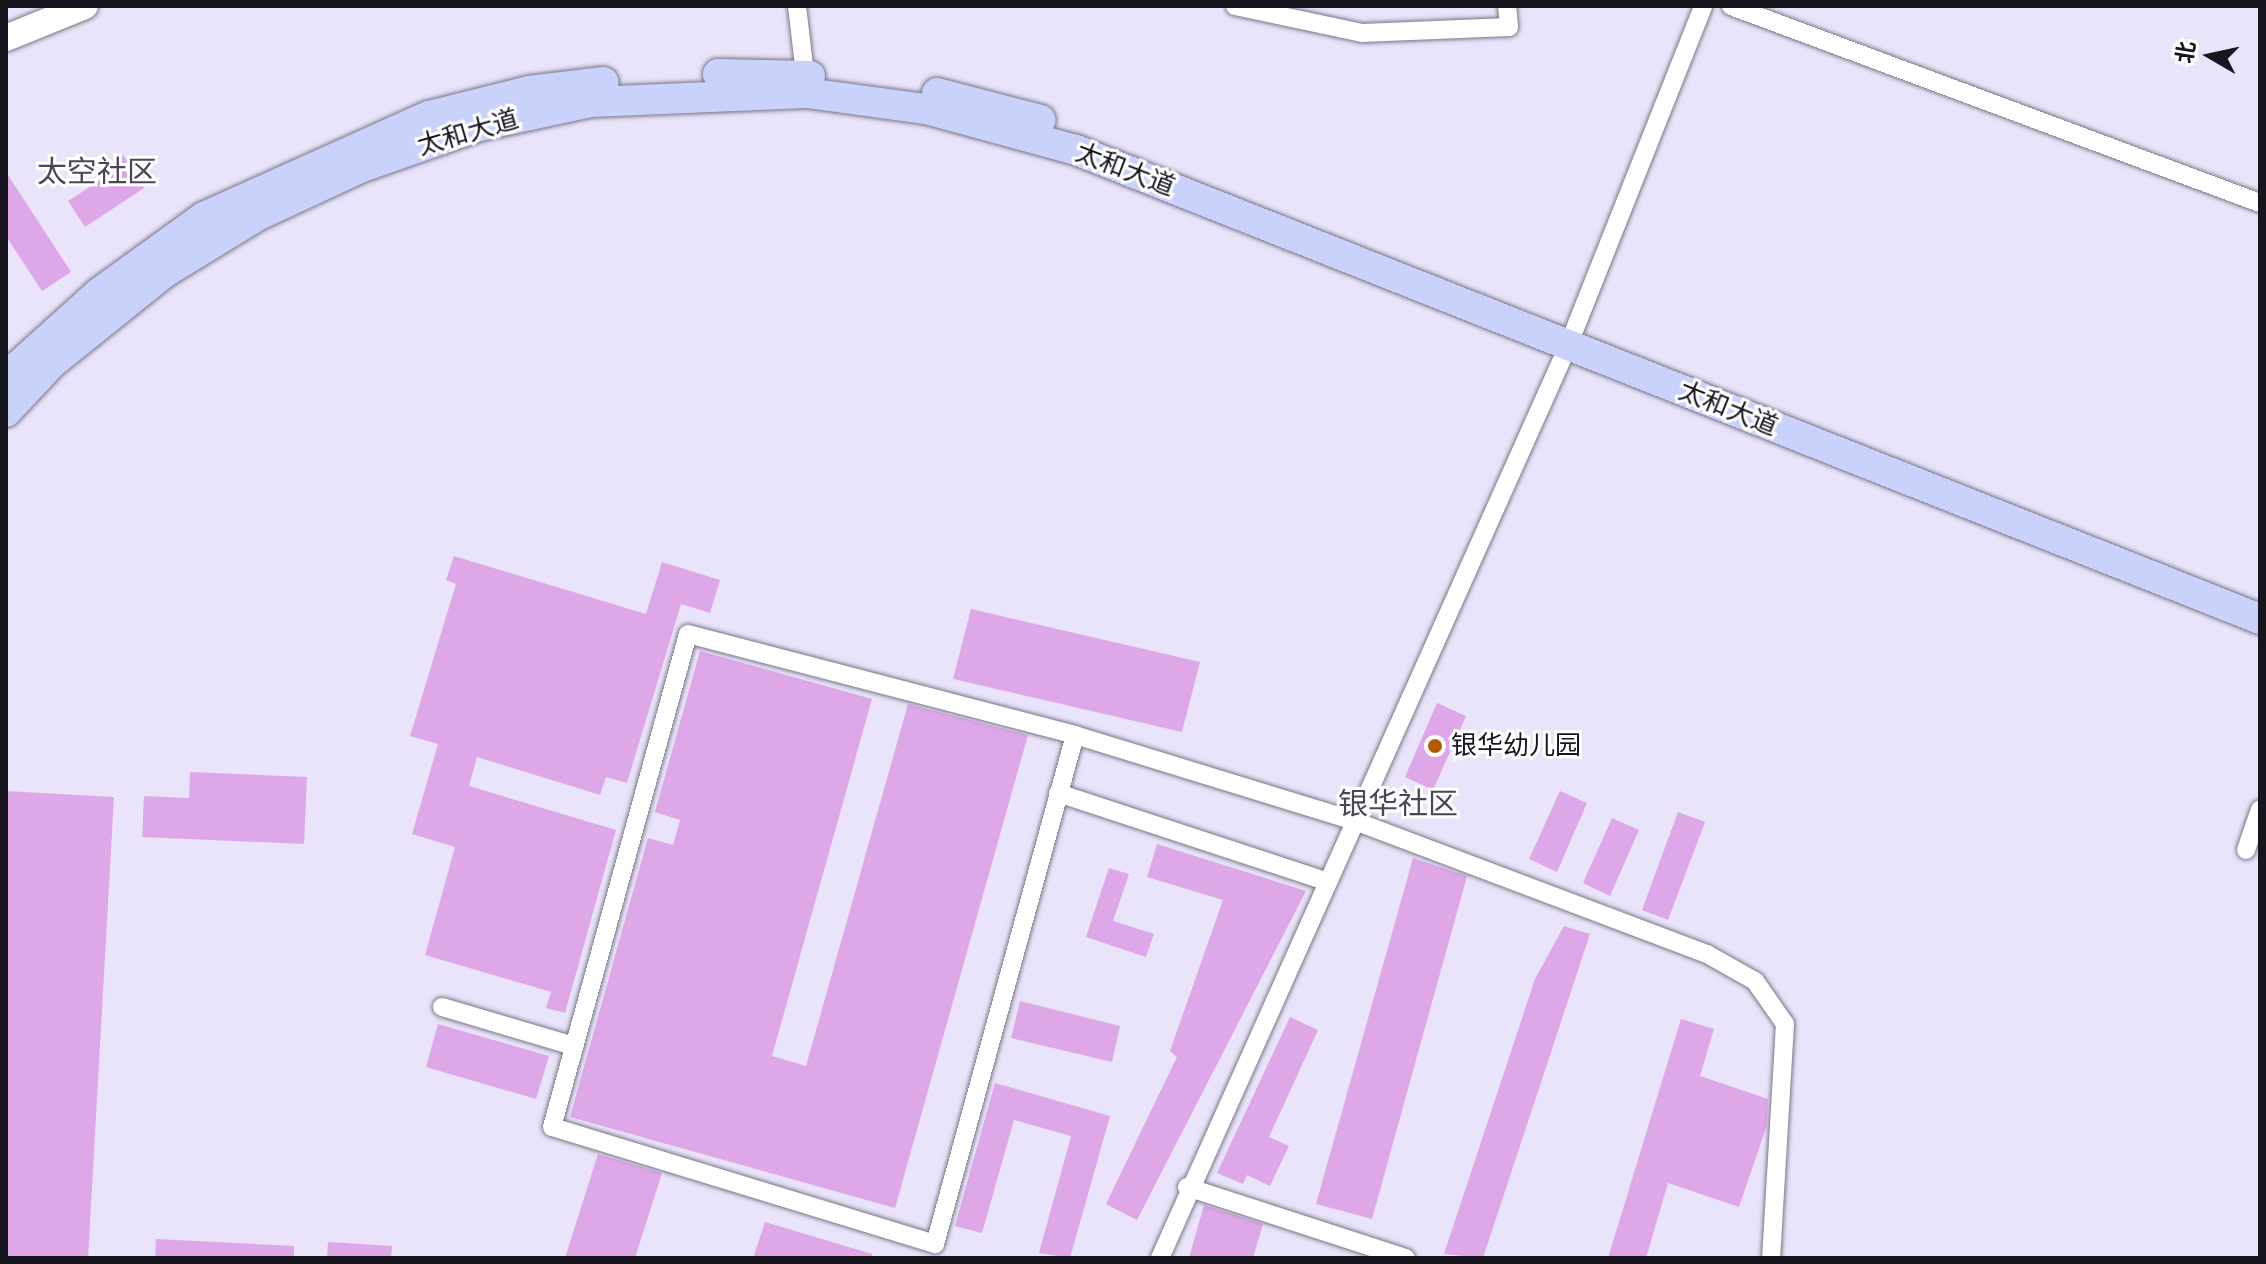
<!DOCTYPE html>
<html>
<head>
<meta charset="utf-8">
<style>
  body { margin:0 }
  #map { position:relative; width:2266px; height:1264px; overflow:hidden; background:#e9e4f9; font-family:Cabin,"Noto Sans SC",sans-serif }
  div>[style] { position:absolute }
  .building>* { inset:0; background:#dda7e8 }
  .roads { filter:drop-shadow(0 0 2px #7b7689) drop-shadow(0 0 2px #7b7689) }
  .street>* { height:18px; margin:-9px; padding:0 9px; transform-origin:9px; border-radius:9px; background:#fff }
  .secondary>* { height:26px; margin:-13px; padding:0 13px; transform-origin:13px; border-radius:13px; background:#fff }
  .primary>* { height:30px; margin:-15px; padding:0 15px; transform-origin:15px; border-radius:15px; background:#c9d2fa }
  .dots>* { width:22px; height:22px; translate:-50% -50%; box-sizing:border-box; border:4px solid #fff; border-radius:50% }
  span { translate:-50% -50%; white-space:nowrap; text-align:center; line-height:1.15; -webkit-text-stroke:6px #fff; paint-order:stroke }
  .street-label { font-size:26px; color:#17151d }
  .poi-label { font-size:26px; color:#17151d }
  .left { translate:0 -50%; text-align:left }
  .quarter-label { font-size:30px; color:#4b4657 }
  .frame { position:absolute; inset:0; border:8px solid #17151d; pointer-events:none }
  .north { position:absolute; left:2170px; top:16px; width:80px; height:80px; -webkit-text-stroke:6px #fff; paint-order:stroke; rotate:279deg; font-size:22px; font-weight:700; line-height:32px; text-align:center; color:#17151d }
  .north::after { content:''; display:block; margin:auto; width:28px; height:36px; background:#17151d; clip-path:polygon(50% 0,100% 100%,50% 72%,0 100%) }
</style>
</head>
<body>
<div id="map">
  <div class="building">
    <div style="clip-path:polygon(123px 155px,144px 188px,85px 227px,68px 201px,111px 173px,108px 165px)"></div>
    <div style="clip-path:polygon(6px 172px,71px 272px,42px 291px,6px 236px)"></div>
    <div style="clip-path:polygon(454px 556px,646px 614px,662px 562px,720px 580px,710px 613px,681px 604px,627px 783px,606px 777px,600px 795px,477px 757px,469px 786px,616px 830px,565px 1013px,546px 1008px,551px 992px,425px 955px,455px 847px,412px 834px,438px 744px,410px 736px,456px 584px,446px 580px)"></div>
    <div style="clip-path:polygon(971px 609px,1200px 662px,1182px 732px,953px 679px)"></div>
    <div style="clip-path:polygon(700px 651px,872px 699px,772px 1056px,806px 1066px,908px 704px,1028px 735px,895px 1208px,570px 1117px,648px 838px,673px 845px,680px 820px,655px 812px)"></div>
    <div style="clip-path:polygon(1437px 703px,1466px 716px,1433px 790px,1405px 777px)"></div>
    <div style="clip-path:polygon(190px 772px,307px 777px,304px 844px,142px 837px,144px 796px,189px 798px)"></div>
    <div style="clip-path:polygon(6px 791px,114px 797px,88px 1258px,6px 1258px)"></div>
    <div style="clip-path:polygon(1560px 791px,1587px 803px,1557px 872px,1529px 859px)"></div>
    <div style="clip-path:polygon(1678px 812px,1705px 822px,1668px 920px,1642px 910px)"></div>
    <div style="clip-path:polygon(1612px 818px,1639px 830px,1610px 896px,1583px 883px)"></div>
    <div style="clip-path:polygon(1157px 844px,1306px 891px,1137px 1220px,1106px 1204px,1177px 1057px,1170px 1051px,1223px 900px,1147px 877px)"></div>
    <div style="clip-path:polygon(1413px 858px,1467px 876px,1372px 1219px,1316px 1204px)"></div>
    <div style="clip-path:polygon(1109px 868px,1129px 874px,1113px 921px,1154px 934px,1146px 957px,1086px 937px)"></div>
    <div style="clip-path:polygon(1564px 926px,1590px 934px,1483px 1258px,1444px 1254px,1535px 979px)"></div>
    <div style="clip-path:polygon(1020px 1001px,1120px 1026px,1112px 1062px,1011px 1038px)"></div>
    <div style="clip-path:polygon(1290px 1017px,1318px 1030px,1269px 1137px,1289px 1146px,1270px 1186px,1247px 1175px,1243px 1184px,1217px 1173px)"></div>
    <div style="clip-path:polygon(1681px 1019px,1714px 1029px,1700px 1076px,1768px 1099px,1767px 1125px,1739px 1207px,1668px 1183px,1646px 1258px,1608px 1258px)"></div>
    <div style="clip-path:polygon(438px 1024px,549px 1056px,536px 1099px,426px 1067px)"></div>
    <div style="clip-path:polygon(995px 1083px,1110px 1116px,1070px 1258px,1039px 1253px,1071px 1136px,1014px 1120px,982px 1233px,955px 1226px)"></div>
    <div style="clip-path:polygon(598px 1154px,662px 1173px,635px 1258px,565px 1258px)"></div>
    <div style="clip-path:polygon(1204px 1205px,1263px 1224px,1253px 1258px,1189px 1258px)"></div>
    <div style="clip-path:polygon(765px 1222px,872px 1254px,872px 1258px,753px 1258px)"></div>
    <div style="clip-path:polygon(156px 1239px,294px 1246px,294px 1258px,155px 1258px)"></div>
    <div style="clip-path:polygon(328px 1242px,392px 1246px,391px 1258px,327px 1258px)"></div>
  </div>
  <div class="roads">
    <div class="street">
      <div style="left:797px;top:6px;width:78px;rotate:83.3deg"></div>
      <div style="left:1235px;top:6px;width:130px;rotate:12deg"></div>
      <div style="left:1362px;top:33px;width:147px;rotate:-2.3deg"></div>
      <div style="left:1509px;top:27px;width:21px;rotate:-95deg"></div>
      <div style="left:1731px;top:6px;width:564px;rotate:20.43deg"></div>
      <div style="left:1075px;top:735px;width:528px;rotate:105.38deg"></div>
      <div style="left:935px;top:1244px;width:400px;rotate:-163deg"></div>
      <div style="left:552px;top:1127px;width:511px;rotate:-74.58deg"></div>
      <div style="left:688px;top:634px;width:400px;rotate:14.6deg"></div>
      <div style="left:1075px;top:735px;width:293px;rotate:17.1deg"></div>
      <div style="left:1355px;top:821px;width:376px;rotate:20.7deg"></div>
      <div style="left:1707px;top:954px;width:55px;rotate:29.4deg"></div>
      <div style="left:1755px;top:981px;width:52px;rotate:55.1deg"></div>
      <div style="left:1785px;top:1024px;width:234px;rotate:93.4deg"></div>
      <div style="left:1058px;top:793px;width:284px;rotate:18.2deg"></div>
      <div style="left:2246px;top:850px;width:43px;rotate:-71.1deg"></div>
      <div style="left:442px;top:1007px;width:138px;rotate:16.5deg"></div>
      <div style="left:1187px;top:1187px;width:230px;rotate:18deg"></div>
      <div style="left:1160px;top:1258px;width:999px;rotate:-65.9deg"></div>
      <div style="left:1568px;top:346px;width:366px;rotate:-68.3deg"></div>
    </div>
    <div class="secondary">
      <div style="left:6px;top:38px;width:85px;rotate:-22.1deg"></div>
    </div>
    <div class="primary">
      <div style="left:718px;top:74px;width:92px;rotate:1.2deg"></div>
      <div style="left:937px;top:93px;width:107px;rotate:14.6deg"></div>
      <div style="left:6px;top:377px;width:125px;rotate:-42.1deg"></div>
      <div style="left:99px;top:293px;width:130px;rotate:-35.9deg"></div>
      <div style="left:204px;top:217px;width:247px;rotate:-24.2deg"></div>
      <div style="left:429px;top:116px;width:103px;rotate:-14deg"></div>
      <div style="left:529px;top:91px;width:75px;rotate:-6.9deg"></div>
      <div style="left:6px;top:412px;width:67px;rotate:-46.8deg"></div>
      <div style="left:52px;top:363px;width:144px;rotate:-38.8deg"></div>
      <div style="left:164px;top:273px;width:109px;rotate:-31.5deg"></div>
      <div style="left:257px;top:216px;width:116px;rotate:-25deg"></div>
      <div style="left:362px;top:167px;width:124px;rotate:-19.3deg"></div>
      <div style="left:479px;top:126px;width:115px;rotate:-12.1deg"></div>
      <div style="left:591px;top:102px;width:216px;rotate:-2.4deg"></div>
      <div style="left:807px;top:93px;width:120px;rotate:7.7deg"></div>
      <div style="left:926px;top:109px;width:156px;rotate:15.3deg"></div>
      <div style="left:1076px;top:150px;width:1274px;rotate:21.61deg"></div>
    </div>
  </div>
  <div class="dots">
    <div style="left:1435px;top:746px;background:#b55901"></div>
  </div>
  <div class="street-label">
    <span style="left:468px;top:133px;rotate:-16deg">太和大道</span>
    <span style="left:1125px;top:170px;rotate:21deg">太和大道</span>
    <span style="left:1728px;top:409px;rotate:22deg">太和大道</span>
  </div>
  <div class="poi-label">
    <span class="left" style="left:1451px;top:746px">银华幼儿园</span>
  </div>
  <div class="quarter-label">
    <span style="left:97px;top:172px">太空社区</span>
    <span style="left:1398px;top:804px">银华社区</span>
  </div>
  <div class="frame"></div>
  <div class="north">北</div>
</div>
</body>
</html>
